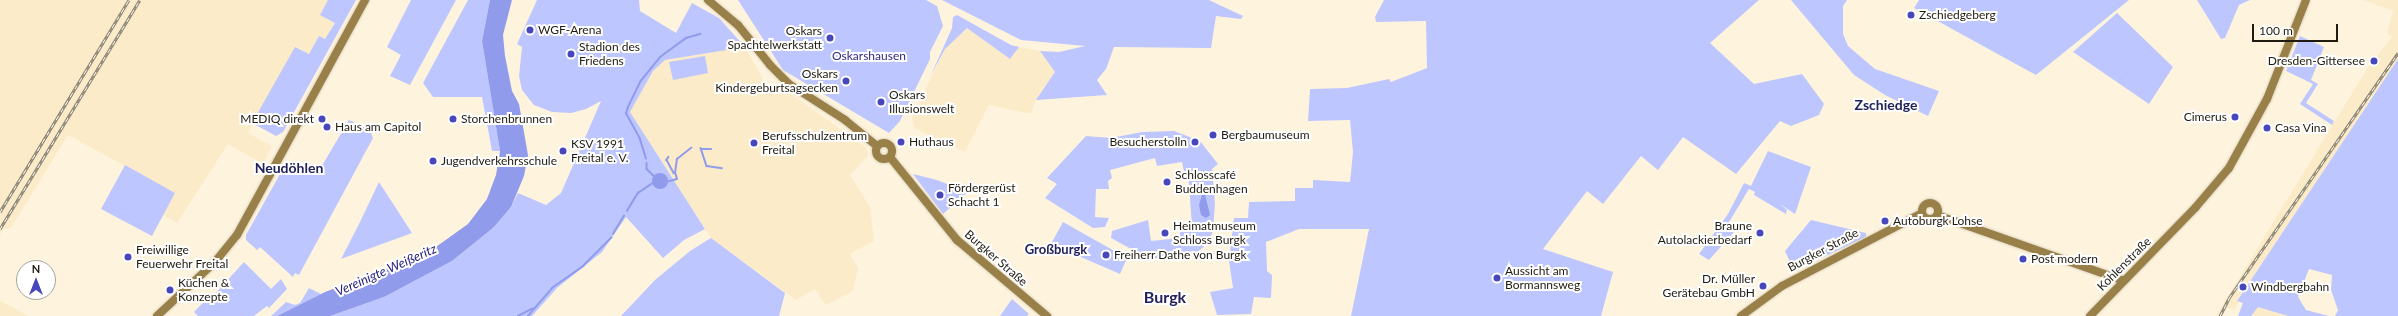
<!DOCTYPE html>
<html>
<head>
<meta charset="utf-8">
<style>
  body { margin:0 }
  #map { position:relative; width:2398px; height:316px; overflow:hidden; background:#fef4de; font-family:Lato,sans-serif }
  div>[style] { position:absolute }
  .built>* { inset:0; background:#fbebc8 }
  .green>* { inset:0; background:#bdc6fe }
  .water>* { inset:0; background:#919bec }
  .round { border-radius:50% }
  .stream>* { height:1.5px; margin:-0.75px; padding:0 0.75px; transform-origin:0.75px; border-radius:0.75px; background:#919bec }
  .roads { filter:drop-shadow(0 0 1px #dad1bd) drop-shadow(0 0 1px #dad1bd) }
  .secondary>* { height:8px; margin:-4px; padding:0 4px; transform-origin:4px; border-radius:4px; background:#998048 }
  .secondary>.ring { margin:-4px; padding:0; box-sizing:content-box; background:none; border:8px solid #998048; border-radius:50% }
  .rail>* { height:3px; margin-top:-1.5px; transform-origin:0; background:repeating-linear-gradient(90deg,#fff 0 4.5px,#867f6f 0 9px); box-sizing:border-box; border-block:1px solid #867f6f }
  .dots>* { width:11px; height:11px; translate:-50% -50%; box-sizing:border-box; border:2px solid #fff; border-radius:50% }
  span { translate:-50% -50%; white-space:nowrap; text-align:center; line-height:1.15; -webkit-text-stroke:4px #fff; paint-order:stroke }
  .poi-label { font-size:12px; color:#1f1b11 }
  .left { translate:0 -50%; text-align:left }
  .right { translate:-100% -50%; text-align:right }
  .park-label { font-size:12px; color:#2e2a86 }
  .street-label { font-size:12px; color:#1f1b11 }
  .neighbourhood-label { font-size:13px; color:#21225b; font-weight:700 }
  .water-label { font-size:13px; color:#28217d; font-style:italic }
  .quarter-label { font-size:14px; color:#21225b; font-weight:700 }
  .district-label { font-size:16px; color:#21225b; font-weight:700 }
  .north { position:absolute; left:16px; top:260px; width:40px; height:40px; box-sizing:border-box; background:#fff; border:1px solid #a5a4a0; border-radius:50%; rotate:0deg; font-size:11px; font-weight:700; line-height:16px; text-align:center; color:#1f1b11 }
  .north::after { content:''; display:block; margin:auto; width:14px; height:18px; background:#4846bc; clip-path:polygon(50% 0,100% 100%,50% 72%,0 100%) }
  .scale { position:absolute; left:2252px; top:24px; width:86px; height:18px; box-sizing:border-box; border:2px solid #1f1b11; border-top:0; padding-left:5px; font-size:12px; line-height:14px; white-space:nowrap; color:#1f1b11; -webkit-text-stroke:3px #fff; paint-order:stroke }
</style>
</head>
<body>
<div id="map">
  <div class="built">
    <div style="clip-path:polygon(0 0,328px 0,320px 15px,335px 23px,325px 40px,319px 37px,309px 54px,295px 47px,248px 133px,272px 146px,263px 164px,228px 144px,177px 223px,163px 215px,175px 193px,68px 135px,11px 228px,3px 229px,0 235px)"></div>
    <div style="clip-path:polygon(2363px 0,2398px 0,2398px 59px,2237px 301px,2239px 302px,2234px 310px,2226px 307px,2222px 316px,2216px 316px,2368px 67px,2392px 37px,2387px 33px,2393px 11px)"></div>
    <div style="clip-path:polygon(967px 28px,1010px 59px,1019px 47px,1040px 51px,1055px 72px,1036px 100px,1031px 114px,989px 105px,965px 152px,914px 128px,912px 116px,945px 49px)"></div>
    <div style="clip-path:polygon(745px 47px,765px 83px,774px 87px,776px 83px,867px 148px,868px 156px,850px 175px,870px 207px,874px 241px,850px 254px,858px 268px,853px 291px,826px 305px,815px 289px,796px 300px,711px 238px,630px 112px,653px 71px,665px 60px)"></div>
    <div style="clip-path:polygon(0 301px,9px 305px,28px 316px,0 316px)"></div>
    <div style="clip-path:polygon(2258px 307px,2288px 316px,2251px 316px)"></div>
  </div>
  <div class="green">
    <div style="clip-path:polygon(328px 0,356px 0,283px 132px,276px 136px,252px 123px,295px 47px,309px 54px,319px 36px,325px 39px,335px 23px,320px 15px)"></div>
    <div style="clip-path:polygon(411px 0,456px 0,410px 85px,390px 76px,401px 55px,387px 47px)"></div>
    <div style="clip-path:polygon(468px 0,490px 0,482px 41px,500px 151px,492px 151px,482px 97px,433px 97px,423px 83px)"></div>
    <div style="clip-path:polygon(537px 0,639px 0,640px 11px,676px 33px,692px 3px,719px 18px,745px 47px,665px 60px,653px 71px,630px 112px,705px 229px,684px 240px,663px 258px,626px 217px,602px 252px,557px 288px,532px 316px,330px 316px,384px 297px,452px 261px,493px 228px,511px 207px,518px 193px,546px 205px,561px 193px,601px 101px,586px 109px,571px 113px,552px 112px,534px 105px,522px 90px,519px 76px,522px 47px,517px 44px)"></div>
    <div style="clip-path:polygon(738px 0,926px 0,937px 6px,943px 26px,930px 52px,930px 59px,900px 121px,889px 133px,783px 70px)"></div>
    <div style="clip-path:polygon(942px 0,1209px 0,1243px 16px,1241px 19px,1216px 16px,1211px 48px,1114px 47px,1106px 69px,1097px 80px,1107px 95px,1036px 100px,1055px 72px,1040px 51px,1059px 52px,1085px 46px,1021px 40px)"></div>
    <div style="clip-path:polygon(1384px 0,1759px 0,1710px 43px,1754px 84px,1802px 74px,1824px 104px,1819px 115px,1791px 126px,1780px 121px,1736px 174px,1683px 137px,1658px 170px,1641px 156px,1603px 204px,1587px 191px,1543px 249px,1613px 272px,1601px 316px,1351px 316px,1369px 229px,1299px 229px,1266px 242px,1267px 271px,1272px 275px,1271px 298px,1254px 297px,1251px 314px,1217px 315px,1210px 292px,1233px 288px,1229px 261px,1234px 218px,1248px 218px,1249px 202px,1295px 201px,1295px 188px,1313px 188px,1313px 180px,1350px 182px,1353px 152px,1350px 120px,1308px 121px,1310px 89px,1347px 88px,1389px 79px,1391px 82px,1427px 68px,1426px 21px,1376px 22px,1375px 17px)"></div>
    <div style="clip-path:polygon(1791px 0,1847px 0,1843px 6px,1843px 34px,1848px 46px,1875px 69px,1939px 91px,1928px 116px,1885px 95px,1854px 75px)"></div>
    <div style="clip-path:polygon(1919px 0,2129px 0,2036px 75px,1914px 8px)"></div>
    <div style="clip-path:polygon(2197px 0,2250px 0,2239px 5px,2225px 38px,2221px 39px)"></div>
    <div style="clip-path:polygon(2117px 13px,2173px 67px,2149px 104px,2073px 52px)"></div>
    <div style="clip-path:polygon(957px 15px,1011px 45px,1019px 47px,1010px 59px,967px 28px,945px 49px,931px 75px,952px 28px,953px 17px)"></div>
    <div style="clip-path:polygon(2300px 36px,2324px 47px,2311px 80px,2318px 84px,2306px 103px,2334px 121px,2332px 125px,2300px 104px,2313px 84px,2286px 71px)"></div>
    <div style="clip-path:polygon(705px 56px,708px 73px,673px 80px,669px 62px)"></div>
    <div style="clip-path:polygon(2398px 59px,2398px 316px,2335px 316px,2338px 310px,2331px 290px,2332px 275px,2309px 269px,2298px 297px,2306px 310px,2329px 316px,2288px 316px,2258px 307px,2251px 316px,2238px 316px,2243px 303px,2237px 301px)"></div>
    <div style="clip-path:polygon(349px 120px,370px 130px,373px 138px,299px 275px,295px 273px,293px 277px,260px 247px,257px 250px,246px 240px,246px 235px,285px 165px,323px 164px)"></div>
    <div style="clip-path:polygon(1174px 131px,1200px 141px,1218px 164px,1212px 169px,1215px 204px,1213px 231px,1208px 243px,1200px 250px,1176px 259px,1165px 260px,1142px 255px,1111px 238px,1112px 231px,1148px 220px,1151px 241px,1180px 238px,1180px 227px,1192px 226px,1188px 171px,1184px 171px,1182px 162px,1157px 166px,1155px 158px,1110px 170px,1112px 178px,1108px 181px,1109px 189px,1096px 189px,1095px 217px,1109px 218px,1105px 227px,1093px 228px,1045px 198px,1057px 184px,1047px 178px,1086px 136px,1111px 138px,1142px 132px)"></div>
    <div style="clip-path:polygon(1768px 151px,1811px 167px,1795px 214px,1780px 204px,1787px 210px,1786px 214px,1754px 195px,1755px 192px,1749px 189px,1726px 227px,1734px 232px,1709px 260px,1699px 254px,1728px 214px,1744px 183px,1751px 186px)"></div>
    <div style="clip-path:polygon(125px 165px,175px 193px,152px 236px,101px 209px)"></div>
    <div style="clip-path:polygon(913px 174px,937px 180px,968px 192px,943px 214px)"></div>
    <div style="clip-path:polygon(379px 182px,412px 233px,341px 259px,360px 222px)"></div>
    <div style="clip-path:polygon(1811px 220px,1866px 233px,1866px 237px,1794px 271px,1785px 251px)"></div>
    <div style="clip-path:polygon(1063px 222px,1127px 258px,1120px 274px,1051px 244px)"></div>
    <div style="clip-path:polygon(711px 238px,785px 293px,779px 316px,621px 316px,655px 280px,690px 251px)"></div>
    <div style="clip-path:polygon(244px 262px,271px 289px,281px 279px,287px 289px,269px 308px,267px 306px,254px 316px,198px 316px,194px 312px,212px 293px,214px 295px)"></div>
    <div style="clip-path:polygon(309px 288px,321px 294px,277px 316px,271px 316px,286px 302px,295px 305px,300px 303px)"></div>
    <div style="clip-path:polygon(1012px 299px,1029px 314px,1027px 316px,1000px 316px)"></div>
  </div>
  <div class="water">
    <div style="clip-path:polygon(490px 0,512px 0,503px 35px,505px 56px,512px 91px,519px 104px,528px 155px,524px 176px,511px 207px,493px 228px,452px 261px,384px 297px,330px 316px,277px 316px,325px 292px,426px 254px,468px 224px,487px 199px,496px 175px,500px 151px,482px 41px)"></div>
    <div class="round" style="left:652px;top:173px;width:16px;height:16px"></div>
    <div style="clip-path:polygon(1205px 194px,1210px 215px,1206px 218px,1201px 215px,1199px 205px,1202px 195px)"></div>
  </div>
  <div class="stream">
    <div style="left:701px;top:148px;width:19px;rotate:72deg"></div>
    <div style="left:707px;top:166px;width:15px;rotate:8deg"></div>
    <div style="left:702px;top:149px;width:9px"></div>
    <div style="left:669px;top:157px;width:4px;rotate:124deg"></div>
    <div style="left:667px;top:160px;width:15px;rotate:62deg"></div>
    <div style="left:646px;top:159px;width:21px;rotate:-107deg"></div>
    <div style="left:640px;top:139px;width:29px;rotate:-119deg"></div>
    <div style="left:626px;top:114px;width:7px;rotate:-74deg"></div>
    <div style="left:628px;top:107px;width:28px;rotate:-64deg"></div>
    <div style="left:640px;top:82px;width:32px;rotate:-51deg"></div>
    <div style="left:660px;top:57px;width:32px;rotate:-36deg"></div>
    <div style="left:686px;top:38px;width:15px;rotate:-16deg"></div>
    <div style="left:647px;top:163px;width:6px;rotate:90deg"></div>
    <div style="left:647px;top:169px;width:11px;rotate:45deg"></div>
    <div style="left:666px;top:182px;width:11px;rotate:-15deg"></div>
    <div style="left:677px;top:179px;width:6px;rotate:-108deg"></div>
    <div style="left:675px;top:173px;width:14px;rotate:-82deg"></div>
    <div style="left:677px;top:159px;width:18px;rotate:-38deg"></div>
    <div style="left:627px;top:211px;width:21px;rotate:-59deg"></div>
    <div style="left:638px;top:193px;width:18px;rotate:-34deg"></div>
    <div style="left:613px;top:234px;width:21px;rotate:-59deg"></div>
    <div style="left:518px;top:316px;width:16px;rotate:-27deg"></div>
    <div style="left:528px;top:316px;width:37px;rotate:-49deg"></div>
    <div style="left:552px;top:288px;width:38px;rotate:-35deg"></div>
    <div style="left:583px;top:266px;width:40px;rotate:-45deg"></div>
  </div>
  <div class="roads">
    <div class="secondary">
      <div style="left:708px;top:0;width:39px;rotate:40deg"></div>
      <div style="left:738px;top:25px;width:51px;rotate:51.3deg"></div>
      <div style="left:770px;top:65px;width:27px;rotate:45deg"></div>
      <div style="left:789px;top:84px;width:67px;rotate:32.7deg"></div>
      <div style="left:845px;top:120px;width:41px;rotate:39.1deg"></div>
      <div class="ring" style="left:876px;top:143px;width:8px;height:8px"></div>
      <div style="left:890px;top:157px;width:107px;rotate:51.1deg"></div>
      <div style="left:957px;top:240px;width:118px;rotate:40.2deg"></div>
      <div class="ring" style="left:1922px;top:203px;width:8px;height:8px"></div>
      <div style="left:1937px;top:215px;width:198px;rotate:19.4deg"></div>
      <div style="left:157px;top:316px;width:79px;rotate:-43deg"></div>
      <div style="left:215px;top:262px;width:35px;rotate:-51deg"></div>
      <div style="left:237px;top:235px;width:268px;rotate:-61.4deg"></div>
      <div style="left:1741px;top:316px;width:51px;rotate:-36.2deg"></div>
      <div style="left:1782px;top:286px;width:158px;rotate:-27.5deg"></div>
      <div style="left:2090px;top:316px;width:151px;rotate:-45.8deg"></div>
      <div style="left:2195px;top:208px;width:52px;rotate:-49.6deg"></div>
      <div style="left:2229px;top:168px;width:79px;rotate:-61.2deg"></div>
      <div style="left:2267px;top:99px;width:106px;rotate:-68.5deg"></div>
    </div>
  </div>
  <div class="rail">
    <div style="left:0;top:212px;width:248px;rotate:-58.7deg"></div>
    <div style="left:0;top:229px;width:268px;rotate:-58.6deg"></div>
    <div style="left:2220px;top:316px;width:20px;rotate:-63deg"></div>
    <div style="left:2229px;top:298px;width:298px;rotate:-55.4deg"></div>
  </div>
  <div class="dots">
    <div style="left:1911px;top:15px;background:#4846bc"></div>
    <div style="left:530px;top:30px;background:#4846bc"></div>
    <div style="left:830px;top:38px;background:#4846bc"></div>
    <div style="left:571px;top:54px;background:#4846bc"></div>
    <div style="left:2374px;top:61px;background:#4846bc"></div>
    <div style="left:846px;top:81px;background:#4846bc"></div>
    <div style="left:881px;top:102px;background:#4846bc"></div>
    <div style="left:2235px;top:117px;background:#4846bc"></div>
    <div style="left:322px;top:119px;background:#4846bc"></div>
    <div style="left:453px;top:119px;background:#4846bc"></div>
    <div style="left:327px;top:127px;background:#4846bc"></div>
    <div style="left:2267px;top:128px;background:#4846bc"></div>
    <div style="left:1213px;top:135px;background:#4846bc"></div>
    <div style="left:901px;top:142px;background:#4846bc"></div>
    <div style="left:1195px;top:142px;background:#4846bc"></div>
    <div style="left:754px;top:143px;background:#4846bc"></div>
    <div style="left:563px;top:151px;background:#4846bc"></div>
    <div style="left:433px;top:161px;background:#4846bc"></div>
    <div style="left:1167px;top:182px;background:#4846bc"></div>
    <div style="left:940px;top:195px;background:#4846bc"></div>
    <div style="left:1885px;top:221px;background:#4846bc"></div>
    <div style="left:1165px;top:233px;background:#4846bc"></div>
    <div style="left:1760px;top:233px;background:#4846bc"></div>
    <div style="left:1106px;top:255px;background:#4846bc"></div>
    <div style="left:128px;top:257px;background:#4846bc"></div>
    <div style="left:2023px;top:259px;background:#4846bc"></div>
    <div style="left:1497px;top:278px;background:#4846bc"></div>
    <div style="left:1763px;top:286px;background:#4846bc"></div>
    <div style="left:2243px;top:287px;background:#4846bc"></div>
    <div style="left:170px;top:290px;background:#4846bc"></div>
  </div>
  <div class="poi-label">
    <span class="left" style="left:1919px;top:15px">Zschiedgeberg</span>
    <span class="left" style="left:538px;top:30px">WGF-Arena</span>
    <span class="right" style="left:822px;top:38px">Oskars<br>Spachtelwerkstatt</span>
    <span class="left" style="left:579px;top:54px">Stadion des<br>Friedens</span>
    <span class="right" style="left:2365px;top:61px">Dresden-Gittersee</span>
    <span class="right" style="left:838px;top:81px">Oskars<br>Kindergeburtsagsecken</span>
    <span class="left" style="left:889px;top:102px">Oskars<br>Illusionswelt</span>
    <span class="right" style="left:2227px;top:117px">Cimerus</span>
    <span class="right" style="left:314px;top:119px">MEDIQ direkt</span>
    <span class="left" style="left:461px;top:119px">Storchenbrunnen</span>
    <span class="left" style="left:335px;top:127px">Haus am Capitol</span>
    <span class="left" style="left:2275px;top:128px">Casa Vina</span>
    <span class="left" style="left:1221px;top:135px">Bergbaumuseum</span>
    <span class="left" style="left:762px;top:143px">Berufsschulzentrum<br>Freital</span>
    <span class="left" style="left:909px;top:142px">Huthaus</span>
    <span class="right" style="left:1187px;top:142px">Besucherstolln</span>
    <span class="left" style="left:571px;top:151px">KSV 1991<br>Freital e. V.</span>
    <span class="left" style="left:441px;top:161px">Jugendverkehrsschule</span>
    <span class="left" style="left:1175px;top:182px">Schlosscafé<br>Buddenhagen</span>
    <span class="left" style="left:948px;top:195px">Fördergerüst<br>Schacht 1</span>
    <span class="left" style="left:1893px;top:221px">Autoburgk Lohse</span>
    <span class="left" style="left:1173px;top:233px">Heimatmuseum<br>Schloss Burgk</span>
    <span class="right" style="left:1752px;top:233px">Braune<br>Autolackierbedarf</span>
    <span class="left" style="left:136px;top:257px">Freiwillige<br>Feuerwehr Freital</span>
    <span class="left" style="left:1114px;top:255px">Freiherr Dathe von Burgk</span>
    <span class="left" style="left:2031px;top:259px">Post modern</span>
    <span class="left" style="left:1505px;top:278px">Aussicht am<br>Bormannsweg</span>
    <span class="right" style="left:1755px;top:286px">Dr. Müller<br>Gerätebau GmbH</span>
    <span class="left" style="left:178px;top:290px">Küchen &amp;<br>Konzepte</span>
    <span class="left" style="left:2251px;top:287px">Windbergbahn</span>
  </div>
  <div class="park-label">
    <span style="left:869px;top:56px">Oskarshausen</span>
  </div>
  <div class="street-label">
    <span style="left:1823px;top:250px;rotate:-28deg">Burgker Straße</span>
    <span style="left:996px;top:258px;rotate:41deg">Burgker Straße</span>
    <span style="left:2124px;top:264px;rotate:-45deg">Kohlenstraße</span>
  </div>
  <div class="neighbourhood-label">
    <span style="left:1056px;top:249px">Großburgk</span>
  </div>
  <div class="water-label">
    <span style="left:386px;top:270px;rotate:-24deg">Vereinigte Weißeritz</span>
  </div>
  <div class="quarter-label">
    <span style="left:1886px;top:105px">Zschiedge</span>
    <span style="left:289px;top:168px">Neudöhlen</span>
  </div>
  <div class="district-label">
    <span style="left:1165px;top:297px">Burgk</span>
  </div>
  <div class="north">N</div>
  <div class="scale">100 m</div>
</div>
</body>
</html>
